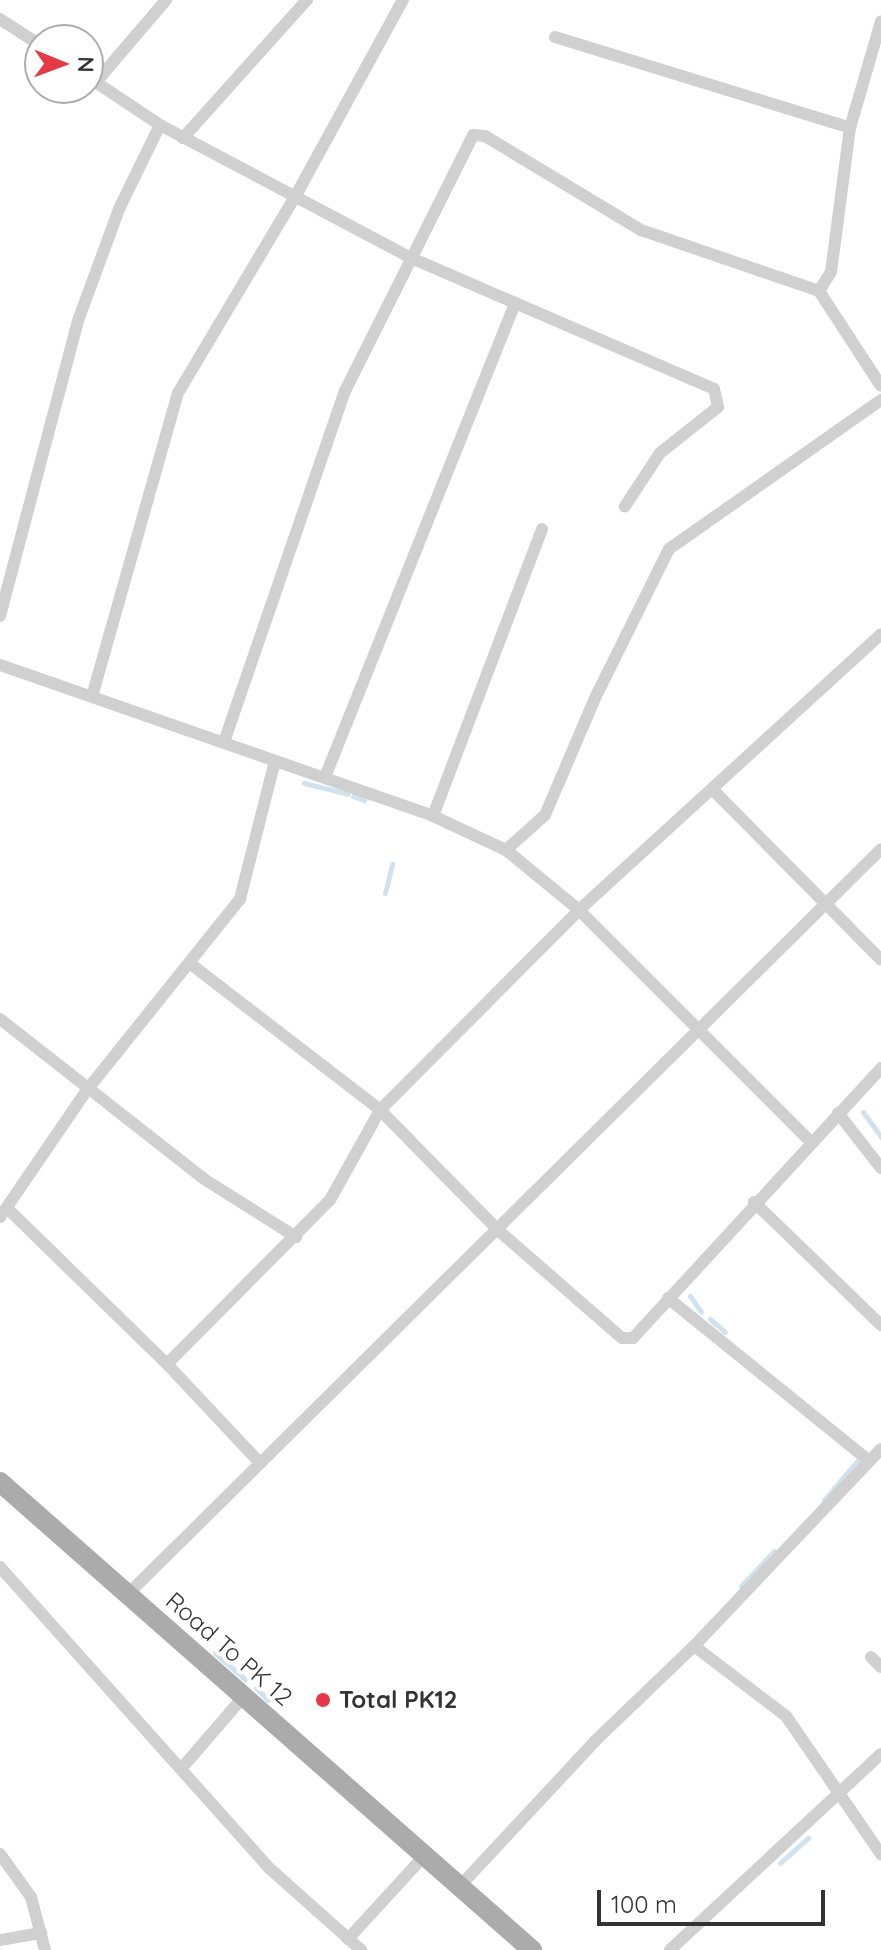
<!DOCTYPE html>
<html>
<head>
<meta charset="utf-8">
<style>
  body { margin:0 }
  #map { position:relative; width:881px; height:1950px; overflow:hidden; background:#fff; font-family:Quicksand,sans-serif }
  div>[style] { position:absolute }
  .stream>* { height:5px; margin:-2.5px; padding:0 2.5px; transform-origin:2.5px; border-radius:2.5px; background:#cfe2ee }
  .minor>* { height:12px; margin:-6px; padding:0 6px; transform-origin:6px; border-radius:6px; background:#d0d0d0 }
  .primary>* { height:20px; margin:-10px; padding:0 10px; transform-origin:10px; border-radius:10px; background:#ababab }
  .dots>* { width:22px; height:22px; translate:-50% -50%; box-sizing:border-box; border:4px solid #fff; border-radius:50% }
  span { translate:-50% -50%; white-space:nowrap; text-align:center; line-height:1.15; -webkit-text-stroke:8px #fff; paint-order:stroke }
  .street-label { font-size:24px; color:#333 }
  .poi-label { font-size:24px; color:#333; font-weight:700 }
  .left { translate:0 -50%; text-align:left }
  .north { position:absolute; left:24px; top:24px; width:80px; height:80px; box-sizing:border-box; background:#fff; border:2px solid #adadad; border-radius:50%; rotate:91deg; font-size:22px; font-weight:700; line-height:32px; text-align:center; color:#333 }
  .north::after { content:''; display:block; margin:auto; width:28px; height:36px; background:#e63946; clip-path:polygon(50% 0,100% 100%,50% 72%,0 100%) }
  .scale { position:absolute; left:597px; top:1890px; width:228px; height:36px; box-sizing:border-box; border:4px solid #333; border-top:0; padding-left:10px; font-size:24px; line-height:28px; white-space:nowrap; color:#333; -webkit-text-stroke:6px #fff; paint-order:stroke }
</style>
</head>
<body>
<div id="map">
  <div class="stream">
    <div style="left:304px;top:783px;width:45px;rotate:14deg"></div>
    <div style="left:353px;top:796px;width:12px;rotate:20deg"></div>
    <div style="left:385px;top:893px;width:30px;rotate:-76deg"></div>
    <div style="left:863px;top:1112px;width:31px;rotate:54deg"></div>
    <div style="left:690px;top:1296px;width:19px;rotate:55deg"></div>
    <div style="left:710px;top:1319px;width:20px;rotate:41deg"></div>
    <div style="left:824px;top:1500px;width:52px;rotate:-49.6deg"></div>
    <div style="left:741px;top:1586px;width:48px;rotate:-46.7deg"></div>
    <div style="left:215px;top:1653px;width:40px;rotate:41deg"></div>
    <div style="left:256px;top:1688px;width:17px;rotate:45deg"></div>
    <div style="left:780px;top:1863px;width:38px;rotate:-42deg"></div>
  </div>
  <div class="minor">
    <div style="left:0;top:19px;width:48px;rotate:33deg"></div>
    <div style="left:555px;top:37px;width:309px;rotate:17.1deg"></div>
    <div style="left:88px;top:77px;width:87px;rotate:33.7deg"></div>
    <div style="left:160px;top:125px;width:282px;rotate:27.9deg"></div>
    <div style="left:409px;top:257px;width:332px;rotate:23.4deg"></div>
    <div style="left:714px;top:389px;width:18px;rotate:77deg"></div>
    <div style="left:718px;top:407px;width:74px;rotate:141.6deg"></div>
    <div style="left:660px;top:453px;width:64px;rotate:123.4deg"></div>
    <div style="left:96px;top:82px;width:108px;rotate:-49.5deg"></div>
    <div style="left:183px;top:138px;width:186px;rotate:-48.1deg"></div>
    <div style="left:819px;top:291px;width:22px;rotate:-58deg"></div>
    <div style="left:831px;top:272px;width:145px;rotate:-82.5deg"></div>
    <div style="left:850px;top:128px;width:111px;rotate:-73.8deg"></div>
    <div style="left:0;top:616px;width:308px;rotate:-75.2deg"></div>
    <div style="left:79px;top:318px;width:116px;rotate:-69.8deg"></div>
    <div style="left:119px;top:209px;width:93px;rotate:-64deg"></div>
    <div style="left:0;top:665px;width:459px;rotate:19.2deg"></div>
    <div style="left:433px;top:816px;width:81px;rotate:25deg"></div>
    <div style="left:506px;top:850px;width:94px;rotate:39.4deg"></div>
    <div style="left:579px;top:910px;width:328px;rotate:45deg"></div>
    <div style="left:93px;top:693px;width:312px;rotate:-74.2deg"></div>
    <div style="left:178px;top:393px;width:228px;rotate:-59.2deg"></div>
    <div style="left:295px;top:197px;width:225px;rotate:-61.3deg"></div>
    <div style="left:224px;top:742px;width:371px;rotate:-71deg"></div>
    <div style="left:345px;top:391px;width:286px;rotate:-63.4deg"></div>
    <div style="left:473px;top:135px;width:12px;rotate:5deg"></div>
    <div style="left:485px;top:136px;width:182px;rotate:31.1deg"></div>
    <div style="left:641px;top:230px;width:188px;rotate:18.9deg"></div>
    <div style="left:819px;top:291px;width:113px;rotate:56.9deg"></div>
    <div style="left:325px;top:777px;width:508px;rotate:-68.14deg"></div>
    <div style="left:712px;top:789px;width:240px;rotate:45.3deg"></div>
    <div style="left:433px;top:816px;width:307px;rotate:-69.2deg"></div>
    <div style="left:506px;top:850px;width:52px;rotate:-41.9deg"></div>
    <div style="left:545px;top:815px;width:129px;rotate:-66.8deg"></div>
    <div style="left:596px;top:696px;width:164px;rotate:-63.6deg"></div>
    <div style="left:669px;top:549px;width:259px;rotate:-35.1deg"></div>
    <div style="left:192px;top:965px;width:237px;rotate:37.6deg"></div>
    <div style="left:380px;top:1110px;width:282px;rotate:-45.1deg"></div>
    <div style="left:579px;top:910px;width:409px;rotate:-42.4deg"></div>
    <div style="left:0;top:1019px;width:259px;rotate:38.1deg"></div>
    <div style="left:204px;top:1179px;width:109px;rotate:32.2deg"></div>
    <div style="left:838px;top:1113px;width:70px;rotate:52deg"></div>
    <div style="left:754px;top:1202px;width:177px;rotate:44.1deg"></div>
    <div style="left:8px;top:1209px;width:222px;rotate:44.3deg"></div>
    <div style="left:167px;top:1364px;width:134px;rotate:46.8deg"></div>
    <div style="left:0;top:1217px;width:154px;rotate:-55.6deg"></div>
    <div style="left:87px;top:1090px;width:245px;rotate:-51.3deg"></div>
    <div style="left:240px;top:899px;width:142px;rotate:-75.8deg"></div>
    <div style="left:668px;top:1298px;width:259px;rotate:39deg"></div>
    <div style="left:167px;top:1364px;width:231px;rotate:-45.2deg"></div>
    <div style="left:330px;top:1200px;width:103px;rotate:-60.9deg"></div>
    <div style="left:380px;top:1110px;width:168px;rotate:45.5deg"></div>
    <div style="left:498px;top:1230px;width:164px;rotate:41.1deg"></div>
    <div style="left:622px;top:1338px;width:11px"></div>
    <div style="left:633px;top:1338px;width:367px;rotate:-47.4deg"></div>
    <div style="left:881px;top:1449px;width:272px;rotate:133.5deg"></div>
    <div style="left:694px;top:1646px;width:116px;rotate:37.3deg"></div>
    <div style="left:786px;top:1716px;width:168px;rotate:55.5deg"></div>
    <div style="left:0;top:1567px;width:402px;rotate:48.2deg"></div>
    <div style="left:268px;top:1867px;width:125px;rotate:41.7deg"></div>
    <div style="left:128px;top:1594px;width:1059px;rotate:-44.69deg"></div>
    <div style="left:871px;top:1657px;width:14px;rotate:45deg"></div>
    <div style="left:181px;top:1769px;width:96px;rotate:-49.2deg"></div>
    <div style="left:0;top:1854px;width:53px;rotate:54.2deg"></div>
    <div style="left:31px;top:1897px;width:55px;rotate:75.2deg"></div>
    <div style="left:460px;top:1886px;width:198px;rotate:-47deg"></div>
    <div style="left:595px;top:1741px;width:137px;rotate:-43.8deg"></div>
    <div style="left:348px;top:1939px;width:114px;rotate:-47.5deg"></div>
    <div style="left:0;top:1940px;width:42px;rotate:-9.7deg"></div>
    <div style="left:670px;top:1950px;width:288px;rotate:-42.9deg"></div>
  </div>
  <div class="primary">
    <div style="left:0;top:1482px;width:709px;rotate:41.34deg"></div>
  </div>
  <div class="dots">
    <div style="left:323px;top:1700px;background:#e63946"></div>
  </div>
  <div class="street-label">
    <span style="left:229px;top:1649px;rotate:41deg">Road To PK 12</span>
  </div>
  <div class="poi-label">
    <span class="left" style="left:339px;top:1700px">Total PK12</span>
  </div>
  <div class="north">N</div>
  <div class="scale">100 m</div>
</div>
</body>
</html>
